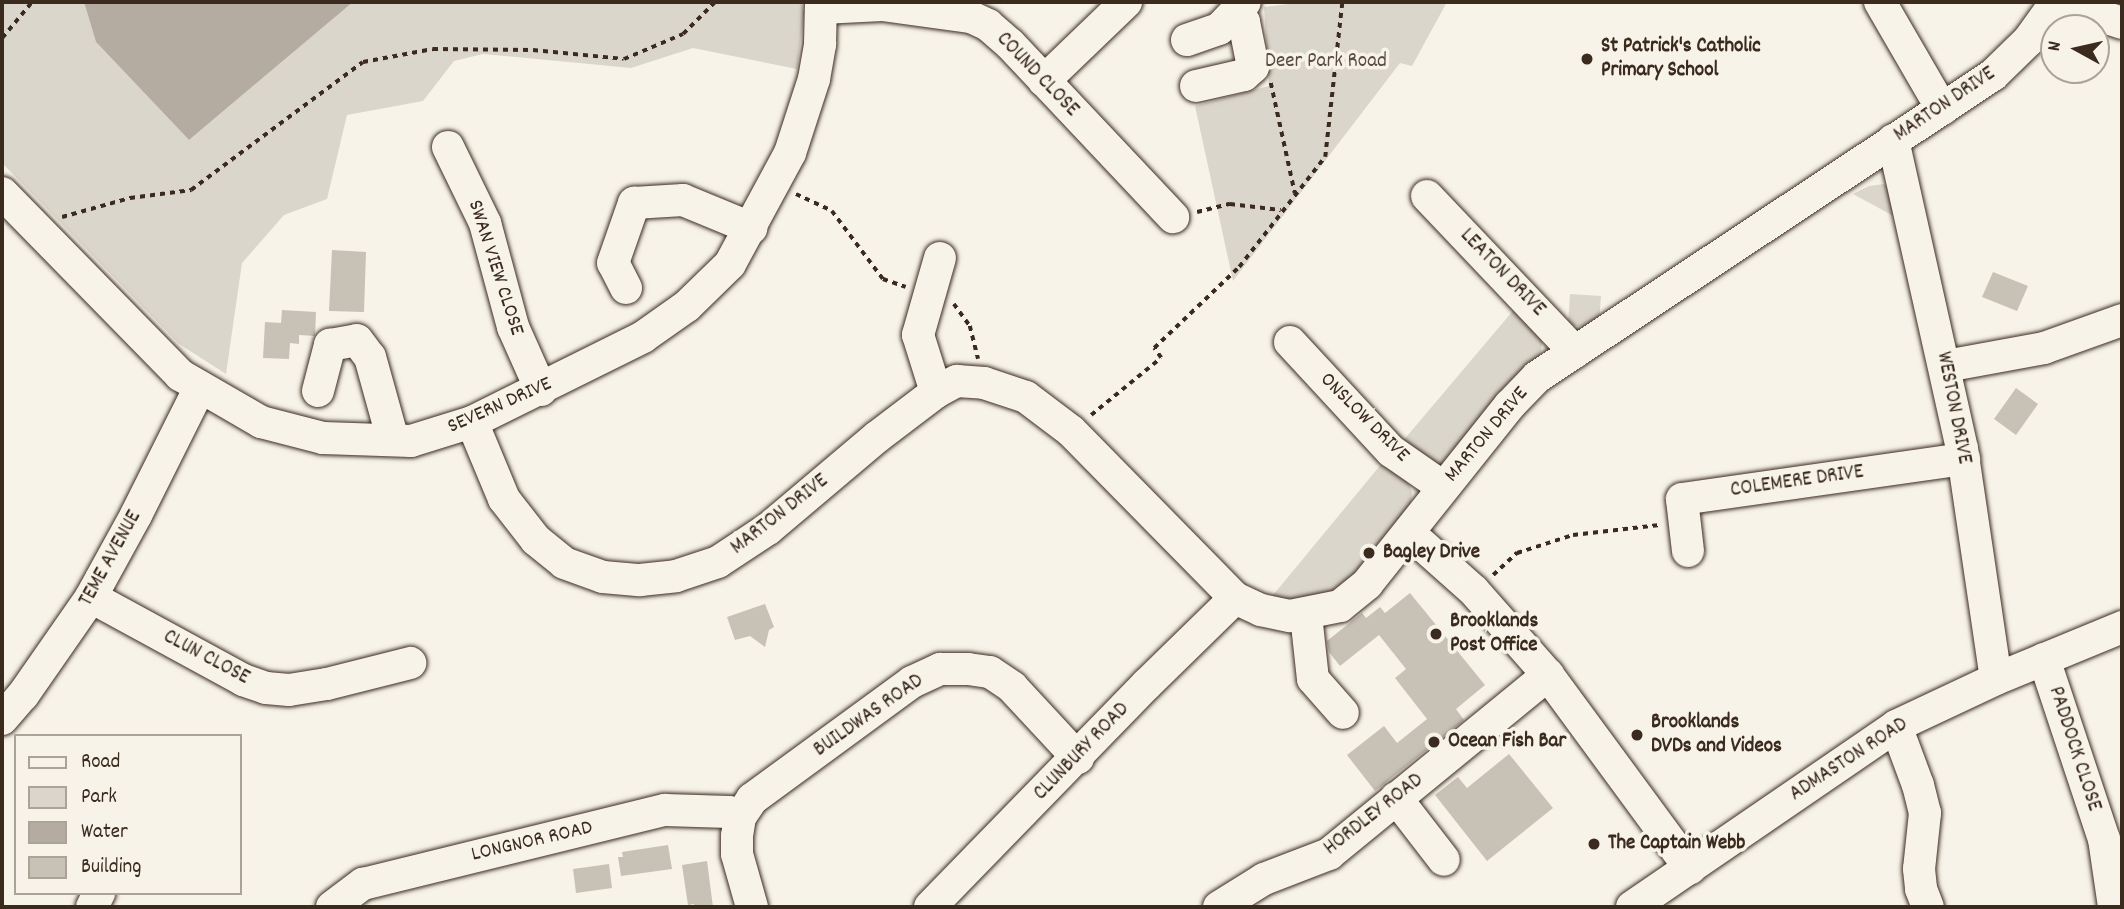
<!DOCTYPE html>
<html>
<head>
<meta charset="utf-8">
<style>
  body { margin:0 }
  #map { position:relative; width:2124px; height:909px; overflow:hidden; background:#f7f3e8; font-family:Dekko,sans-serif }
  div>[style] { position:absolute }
  .green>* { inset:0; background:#dbd6cb }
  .water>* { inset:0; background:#b4aca0 }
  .building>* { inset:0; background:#c8c1b6 }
  .path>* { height:3.5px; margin-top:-1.75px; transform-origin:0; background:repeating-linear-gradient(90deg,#3b2a1e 0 5px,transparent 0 10px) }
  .roads { filter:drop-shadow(0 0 2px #3b2a1e) drop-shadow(0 0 2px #3b2a1e) }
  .minor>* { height:32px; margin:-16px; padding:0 16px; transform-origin:16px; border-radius:16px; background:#f7f3e8 }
  .dots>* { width:19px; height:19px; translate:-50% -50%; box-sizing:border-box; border:4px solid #f7f3e8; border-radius:50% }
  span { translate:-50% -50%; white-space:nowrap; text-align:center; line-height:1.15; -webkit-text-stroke:7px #f7f3e8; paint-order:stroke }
  .poi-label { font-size:21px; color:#3b2a1e; font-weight:700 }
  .left { translate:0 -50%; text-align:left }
  .park-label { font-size:21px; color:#5b4c41 }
  .street-label { font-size:21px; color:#3b2a1e }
  .frame { position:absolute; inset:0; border:4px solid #3b2a1e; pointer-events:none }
  .legend { position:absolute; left:14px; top:734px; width:228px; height:161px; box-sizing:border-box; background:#f7f3e8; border:2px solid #aca397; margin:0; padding:9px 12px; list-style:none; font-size:21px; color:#3b2a1e }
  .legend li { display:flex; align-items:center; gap:14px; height:35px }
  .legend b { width:35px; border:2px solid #aca397 }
  .north { position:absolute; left:2040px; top:14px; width:70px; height:70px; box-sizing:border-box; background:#f7f3e8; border:2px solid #aca397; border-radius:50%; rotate:278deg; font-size:19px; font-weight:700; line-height:28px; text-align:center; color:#3b2a1e }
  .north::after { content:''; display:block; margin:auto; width:24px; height:32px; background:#3b2a1e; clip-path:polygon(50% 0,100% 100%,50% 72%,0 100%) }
</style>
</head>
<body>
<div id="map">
  <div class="green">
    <div style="clip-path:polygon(2px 2px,84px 2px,96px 42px,189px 140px,353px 2px,801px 2px,804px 13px,797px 69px,693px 48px,631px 68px,483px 54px,454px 61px,423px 101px,347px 115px,327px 199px,284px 215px,242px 263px,226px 374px,179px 344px,2px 163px)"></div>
    <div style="clip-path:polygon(1305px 2px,1447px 2px,1412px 66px,1400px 63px,1233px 281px,1195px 106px,1269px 86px,1264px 7px)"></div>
    <div style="clip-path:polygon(1884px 184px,1893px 189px,1901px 220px,1853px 194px,1869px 186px)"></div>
    <div style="clip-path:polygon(1570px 294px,1601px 296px,1599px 324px,1586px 327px,1568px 325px)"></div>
    <div style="clip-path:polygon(1517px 306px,1543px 334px,1541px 352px,1534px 364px,1456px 454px,1439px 468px,1397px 448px)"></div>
    <div style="clip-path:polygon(1383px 462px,1408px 483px,1412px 492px,1411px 502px,1407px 514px,1360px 579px,1323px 601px,1269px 600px)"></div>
  </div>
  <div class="water">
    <div style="clip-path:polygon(84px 2px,353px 2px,189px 140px,96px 42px)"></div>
  </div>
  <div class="building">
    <div style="clip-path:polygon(332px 250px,366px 252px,364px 312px,329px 311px)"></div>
    <div style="clip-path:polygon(1993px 272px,2028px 286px,2017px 311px,1982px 297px)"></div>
    <div style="clip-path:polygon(282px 310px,316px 312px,315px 336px,299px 335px,299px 344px,290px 343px,289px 359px,263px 358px,265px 322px,281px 323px)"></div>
    <div style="clip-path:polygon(2016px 388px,2038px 404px,2016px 435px,1994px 419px)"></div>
    <div style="clip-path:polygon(1410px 593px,1485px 685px,1456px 709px,1464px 720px,1375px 791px,1347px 755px,1384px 726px,1397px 743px,1427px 719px,1395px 678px,1406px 669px,1379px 635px,1340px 666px,1329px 652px,1327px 641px,1362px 613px,1366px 618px,1380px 607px,1385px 613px)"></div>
    <div style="clip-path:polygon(765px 604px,774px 627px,769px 630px,765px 647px,750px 636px,735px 640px,727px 617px)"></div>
    <div style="clip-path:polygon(1509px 754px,1553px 808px,1487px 861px,1435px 795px,1458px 777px,1467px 788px)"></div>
    <div style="clip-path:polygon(668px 845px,672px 869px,621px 876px,618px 857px,623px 857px,622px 852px)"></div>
    <div style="clip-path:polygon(707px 861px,713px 907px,694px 907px,694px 904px,688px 905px,682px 865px)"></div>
    <div style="clip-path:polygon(609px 864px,612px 888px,576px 893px,573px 869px)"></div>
  </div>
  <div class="path">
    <div style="left:2px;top:38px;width:47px;rotate:-50.2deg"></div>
    <div style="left:1271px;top:83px;width:113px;rotate:77.7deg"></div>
    <div style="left:796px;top:194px;width:40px;rotate:25deg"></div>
    <div style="left:832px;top:211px;width:85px;rotate:53.1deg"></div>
    <div style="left:883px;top:279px;width:24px;rotate:19deg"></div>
    <div style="left:1197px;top:212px;width:34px;rotate:-14deg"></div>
    <div style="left:1230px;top:204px;width:51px;rotate:6.7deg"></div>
    <div style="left:62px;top:217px;width:71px;rotate:-15.6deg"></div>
    <div style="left:130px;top:198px;width:62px;rotate:-7.5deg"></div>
    <div style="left:191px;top:190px;width:214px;rotate:-36.7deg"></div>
    <div style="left:363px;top:62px;width:71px;rotate:-10.5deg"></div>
    <div style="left:433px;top:49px;width:100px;rotate:0.6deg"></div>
    <div style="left:533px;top:50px;width:91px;rotate:5.6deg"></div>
    <div style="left:624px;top:59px;width:64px;rotate:-23deg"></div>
    <div style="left:683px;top:34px;width:45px;rotate:-45deg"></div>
    <div style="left:954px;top:304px;width:27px;rotate:54deg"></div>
    <div style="left:970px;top:326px;width:34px;rotate:76deg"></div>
    <div style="left:1091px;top:415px;width:90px;rotate:-39.2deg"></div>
    <div style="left:1161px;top:358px;width:12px;rotate:-125deg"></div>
    <div style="left:1154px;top:348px;width:117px;rotate:-43.6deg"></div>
    <div style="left:1239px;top:267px;width:140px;rotate:-52deg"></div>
    <div style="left:1325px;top:157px;width:156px;rotate:-83.7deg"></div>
    <div style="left:1493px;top:575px;width:33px;rotate:-43deg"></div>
    <div style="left:1517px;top:553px;width:59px;rotate:-17.8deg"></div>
    <div style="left:1573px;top:535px;width:87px;rotate:-6.6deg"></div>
  </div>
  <div class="roads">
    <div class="minor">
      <div style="left:1880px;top:2px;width:124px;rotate:59.9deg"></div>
      <div style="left:2059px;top:2px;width:66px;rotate:18.4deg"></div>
      <div style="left:822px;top:8px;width:60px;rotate:-2.9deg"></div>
      <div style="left:882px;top:5px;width:90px;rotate:7.7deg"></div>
      <div style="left:971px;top:17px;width:19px;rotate:25deg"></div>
      <div style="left:988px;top:25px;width:29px;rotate:41deg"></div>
      <div style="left:1010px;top:44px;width:238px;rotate:46.7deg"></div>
      <div style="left:1187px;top:40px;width:34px;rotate:-19deg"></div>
      <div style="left:1219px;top:29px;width:37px;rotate:-46deg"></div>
      <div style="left:1044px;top:81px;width:114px;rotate:-43.9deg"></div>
      <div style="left:1196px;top:86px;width:49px;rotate:-12.9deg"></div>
      <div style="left:1244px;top:75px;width:12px;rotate:-42deg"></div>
      <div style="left:1253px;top:67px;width:46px;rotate:-101.3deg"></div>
      <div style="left:1244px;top:22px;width:12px;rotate:-125deg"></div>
      <div style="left:1893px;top:140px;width:317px;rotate:77.4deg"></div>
      <div style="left:1962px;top:449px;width:232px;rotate:81.6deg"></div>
      <div style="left:448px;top:147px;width:85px;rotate:64deg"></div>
      <div style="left:485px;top:223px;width:108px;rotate:74.9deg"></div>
      <div style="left:513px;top:327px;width:69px;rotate:66deg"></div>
      <div style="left:2px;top:193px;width:255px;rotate:45.6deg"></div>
      <div style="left:180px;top:375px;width:94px;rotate:30.1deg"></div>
      <div style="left:261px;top:422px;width:64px;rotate:14.5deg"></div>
      <div style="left:323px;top:438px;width:88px;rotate:2deg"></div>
      <div style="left:411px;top:441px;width:64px;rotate:-17.3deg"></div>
      <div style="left:472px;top:422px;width:191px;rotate:-26.4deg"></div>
      <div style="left:643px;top:337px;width:54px;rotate:-35.2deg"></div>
      <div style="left:687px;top:306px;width:60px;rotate:-44.3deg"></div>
      <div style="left:730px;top:264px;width:126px;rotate:-61.6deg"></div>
      <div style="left:790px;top:153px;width:78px;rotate:-72deg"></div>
      <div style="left:814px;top:79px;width:36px;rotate:-80deg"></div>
      <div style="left:820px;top:44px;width:42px;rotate:-88.6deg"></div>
      <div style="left:1427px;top:196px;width:215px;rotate:46.5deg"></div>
      <div style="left:626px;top:288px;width:28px;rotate:-117deg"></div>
      <div style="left:613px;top:263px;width:64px;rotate:-70.7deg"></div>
      <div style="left:634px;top:203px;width:49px;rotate:-3.5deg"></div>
      <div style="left:683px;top:200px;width:74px;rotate:22.4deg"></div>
      <div style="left:1290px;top:342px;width:149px;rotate:47.2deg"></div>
      <div style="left:1391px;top:451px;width:63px;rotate:34.7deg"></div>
      <div style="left:1946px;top:366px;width:100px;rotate:-10.4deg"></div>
      <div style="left:2044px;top:348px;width:83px;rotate:-19.7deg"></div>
      <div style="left:318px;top:391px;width:48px;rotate:-75.4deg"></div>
      <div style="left:330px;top:345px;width:27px;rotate:-10deg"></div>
      <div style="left:357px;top:340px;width:21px;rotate:53deg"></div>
      <div style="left:370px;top:357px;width:86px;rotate:74.5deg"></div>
      <div style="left:936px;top:392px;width:60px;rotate:-107.5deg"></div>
      <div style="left:918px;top:335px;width:80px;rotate:-74.1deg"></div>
      <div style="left:472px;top:422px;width:83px;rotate:67.4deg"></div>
      <div style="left:504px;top:499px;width:52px;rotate:52deg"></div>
      <div style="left:536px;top:540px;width:36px;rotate:39deg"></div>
      <div style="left:564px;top:563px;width:41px;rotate:19.7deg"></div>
      <div style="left:603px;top:577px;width:37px;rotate:5deg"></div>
      <div style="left:640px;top:580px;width:36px;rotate:-6deg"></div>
      <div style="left:676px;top:576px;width:44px;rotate:-18.4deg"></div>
      <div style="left:718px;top:562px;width:60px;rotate:-33.4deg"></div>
      <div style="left:768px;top:529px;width:143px;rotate:-40.2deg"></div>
      <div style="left:877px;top:437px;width:74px;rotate:-37.3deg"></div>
      <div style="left:936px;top:392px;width:24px;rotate:-28deg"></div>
      <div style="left:957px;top:381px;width:27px;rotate:4deg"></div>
      <div style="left:984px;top:383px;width:44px;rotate:18.4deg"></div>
      <div style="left:1026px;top:397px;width:56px;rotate:37.1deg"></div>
      <div style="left:1071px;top:431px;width:234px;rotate:45.5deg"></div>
      <div style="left:1235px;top:598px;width:29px;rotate:25deg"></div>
      <div style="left:1261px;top:610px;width:30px;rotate:12deg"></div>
      <div style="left:1290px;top:616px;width:51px;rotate:-11.3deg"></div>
      <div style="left:1340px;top:606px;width:35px;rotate:-39deg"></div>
      <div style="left:1367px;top:584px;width:229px;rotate:-51.4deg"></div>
      <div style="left:1510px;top:405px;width:39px;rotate:-46deg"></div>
      <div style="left:1537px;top:377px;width:547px;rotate:-33.52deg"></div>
      <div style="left:1993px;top:75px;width:49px;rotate:-44.2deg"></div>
      <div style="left:2028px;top:41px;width:48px;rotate:-54.3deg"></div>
      <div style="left:1409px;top:533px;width:87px;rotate:41.7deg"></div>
      <div style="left:1474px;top:591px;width:112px;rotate:48.6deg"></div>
      <div style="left:1548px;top:675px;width:240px;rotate:53.7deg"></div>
      <div style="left:1688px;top:551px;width:52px;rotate:-96.6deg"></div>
      <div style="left:1682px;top:499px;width:285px;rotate:-8.1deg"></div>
      <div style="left:91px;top:597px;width:173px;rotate:28.6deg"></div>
      <div style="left:243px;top:680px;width:24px;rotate:19deg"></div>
      <div style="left:266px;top:688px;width:23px;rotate:5deg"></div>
      <div style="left:289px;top:690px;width:38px;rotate:-9deg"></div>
      <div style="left:327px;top:684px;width:86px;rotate:-14.2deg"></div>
      <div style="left:1306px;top:615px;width:64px;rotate:83.8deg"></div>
      <div style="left:1313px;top:679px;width:45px;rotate:48.6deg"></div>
      <div style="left:2044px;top:659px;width:190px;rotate:71.6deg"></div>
      <div style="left:2104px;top:839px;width:69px;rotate:81.6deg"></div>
      <div style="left:2px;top:719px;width:32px;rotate:-49deg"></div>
      <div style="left:23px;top:695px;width:119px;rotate:-55.2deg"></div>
      <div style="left:91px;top:597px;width:94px;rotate:-61.2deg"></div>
      <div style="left:136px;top:515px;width:143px;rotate:-63.4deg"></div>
      <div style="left:1896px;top:726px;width:63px;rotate:69.6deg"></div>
      <div style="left:1918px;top:785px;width:29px;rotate:76deg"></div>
      <div style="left:1925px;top:813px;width:56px;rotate:96.1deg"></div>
      <div style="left:1919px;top:869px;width:20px;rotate:84deg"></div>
      <div style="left:1921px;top:889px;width:19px;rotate:69deg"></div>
      <div style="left:1396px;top:798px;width:78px;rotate:52.3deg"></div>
      <div style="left:92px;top:907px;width:16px;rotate:-63deg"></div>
      <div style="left:332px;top:907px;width:39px;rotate:-37deg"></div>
      <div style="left:363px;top:884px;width:311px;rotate:-13.8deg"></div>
      <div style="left:665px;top:810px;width:64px;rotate:1.8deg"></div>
      <div style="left:729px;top:812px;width:12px;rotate:24deg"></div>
      <div style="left:752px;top:907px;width:55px;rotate:-105.8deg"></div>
      <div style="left:737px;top:854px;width:18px;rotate:-90deg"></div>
      <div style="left:737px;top:836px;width:19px;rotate:-81deg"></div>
      <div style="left:740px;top:817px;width:22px;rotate:-56deg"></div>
      <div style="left:752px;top:799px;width:198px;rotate:-36.2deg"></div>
      <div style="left:912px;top:682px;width:31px;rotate:-25deg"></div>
      <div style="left:940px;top:669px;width:28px"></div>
      <div style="left:968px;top:669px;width:22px;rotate:8deg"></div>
      <div style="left:990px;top:672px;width:27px;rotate:34deg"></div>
      <div style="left:1012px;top:687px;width:97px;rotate:47.1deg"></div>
      <div style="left:930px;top:907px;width:311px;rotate:-45.8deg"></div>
      <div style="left:1147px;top:684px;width:123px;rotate:-44.3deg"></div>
      <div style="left:1219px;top:907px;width:53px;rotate:-31.9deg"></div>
      <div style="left:1264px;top:879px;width:70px;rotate:-21deg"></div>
      <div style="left:1329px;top:854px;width:283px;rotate:-39.3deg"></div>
      <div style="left:1632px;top:907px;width:320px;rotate:-34.4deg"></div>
      <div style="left:1896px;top:726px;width:110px;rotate:-25.2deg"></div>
      <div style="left:1996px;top:679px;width:136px;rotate:-22.4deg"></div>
    </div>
  </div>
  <div class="dots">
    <div style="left:1587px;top:59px;background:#3b2a1e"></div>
    <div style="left:1369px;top:553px;background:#3b2a1e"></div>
    <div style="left:1436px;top:634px;background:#3b2a1e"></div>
    <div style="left:1637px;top:735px;background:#3b2a1e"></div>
    <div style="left:1434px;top:742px;background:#3b2a1e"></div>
    <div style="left:1594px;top:844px;background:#3b2a1e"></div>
  </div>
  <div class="poi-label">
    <span class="left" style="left:1601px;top:59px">St Patrick's Catholic<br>Primary School</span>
    <span class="left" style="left:1383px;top:553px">Bagley Drive</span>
    <span class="left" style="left:1450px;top:634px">Brooklands<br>Post Office</span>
    <span class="left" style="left:1651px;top:735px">Brooklands<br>DVDs and Videos</span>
    <span class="left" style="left:1448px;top:742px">Ocean Fish Bar</span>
    <span class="left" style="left:1608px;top:844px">The Captain Webb</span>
  </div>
  <div class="park-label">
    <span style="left:1326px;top:62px">Deer Park Road</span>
  </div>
  <div class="street-label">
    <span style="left:1037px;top:75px;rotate:46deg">COUND CLOSE</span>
    <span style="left:1945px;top:105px;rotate:-34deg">MARTON DRIVE</span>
    <span style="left:495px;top:268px;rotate:72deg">SWAN VIEW CLOSE</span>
    <span style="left:1502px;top:273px;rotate:46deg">LEATON DRIVE</span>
    <span style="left:500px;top:406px;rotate:-24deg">SEVERN DRIVE</span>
    <span style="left:1953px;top:408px;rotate:79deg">WESTON DRIVE</span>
    <span style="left:1364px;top:418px;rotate:45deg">ONSLOW DRIVE</span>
    <span style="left:1487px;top:435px;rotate:-50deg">MARTON DRIVE</span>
    <span style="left:1797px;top:482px;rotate:-8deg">COLEMERE DRIVE</span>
    <span style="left:780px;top:515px;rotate:-38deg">MARTON DRIVE</span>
    <span style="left:111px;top:559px;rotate:-61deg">TEME AVENUE</span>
    <span style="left:206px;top:658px;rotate:28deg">CLUN CLOSE</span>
    <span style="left:869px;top:716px;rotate:-35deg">BUILDWAS ROAD</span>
    <span style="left:2074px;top:749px;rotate:72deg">PADDOCK CLOSE</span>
    <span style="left:1082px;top:752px;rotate:-46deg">CLUNBURY ROAD</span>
    <span style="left:1849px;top:760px;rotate:-33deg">ADMASTON ROAD</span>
    <span style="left:1374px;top:815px;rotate:-38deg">HORDLEY ROAD</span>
    <span style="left:532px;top:842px;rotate:-13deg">LONGNOR ROAD</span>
  </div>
  <div class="frame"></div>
  <ul class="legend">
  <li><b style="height:9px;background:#f7f3e8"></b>Road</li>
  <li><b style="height:19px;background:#dbd6cb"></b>Park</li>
  <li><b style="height:19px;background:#b4aca0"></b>Water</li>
  <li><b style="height:19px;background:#c8c1b6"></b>Building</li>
  </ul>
  <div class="north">N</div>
</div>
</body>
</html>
